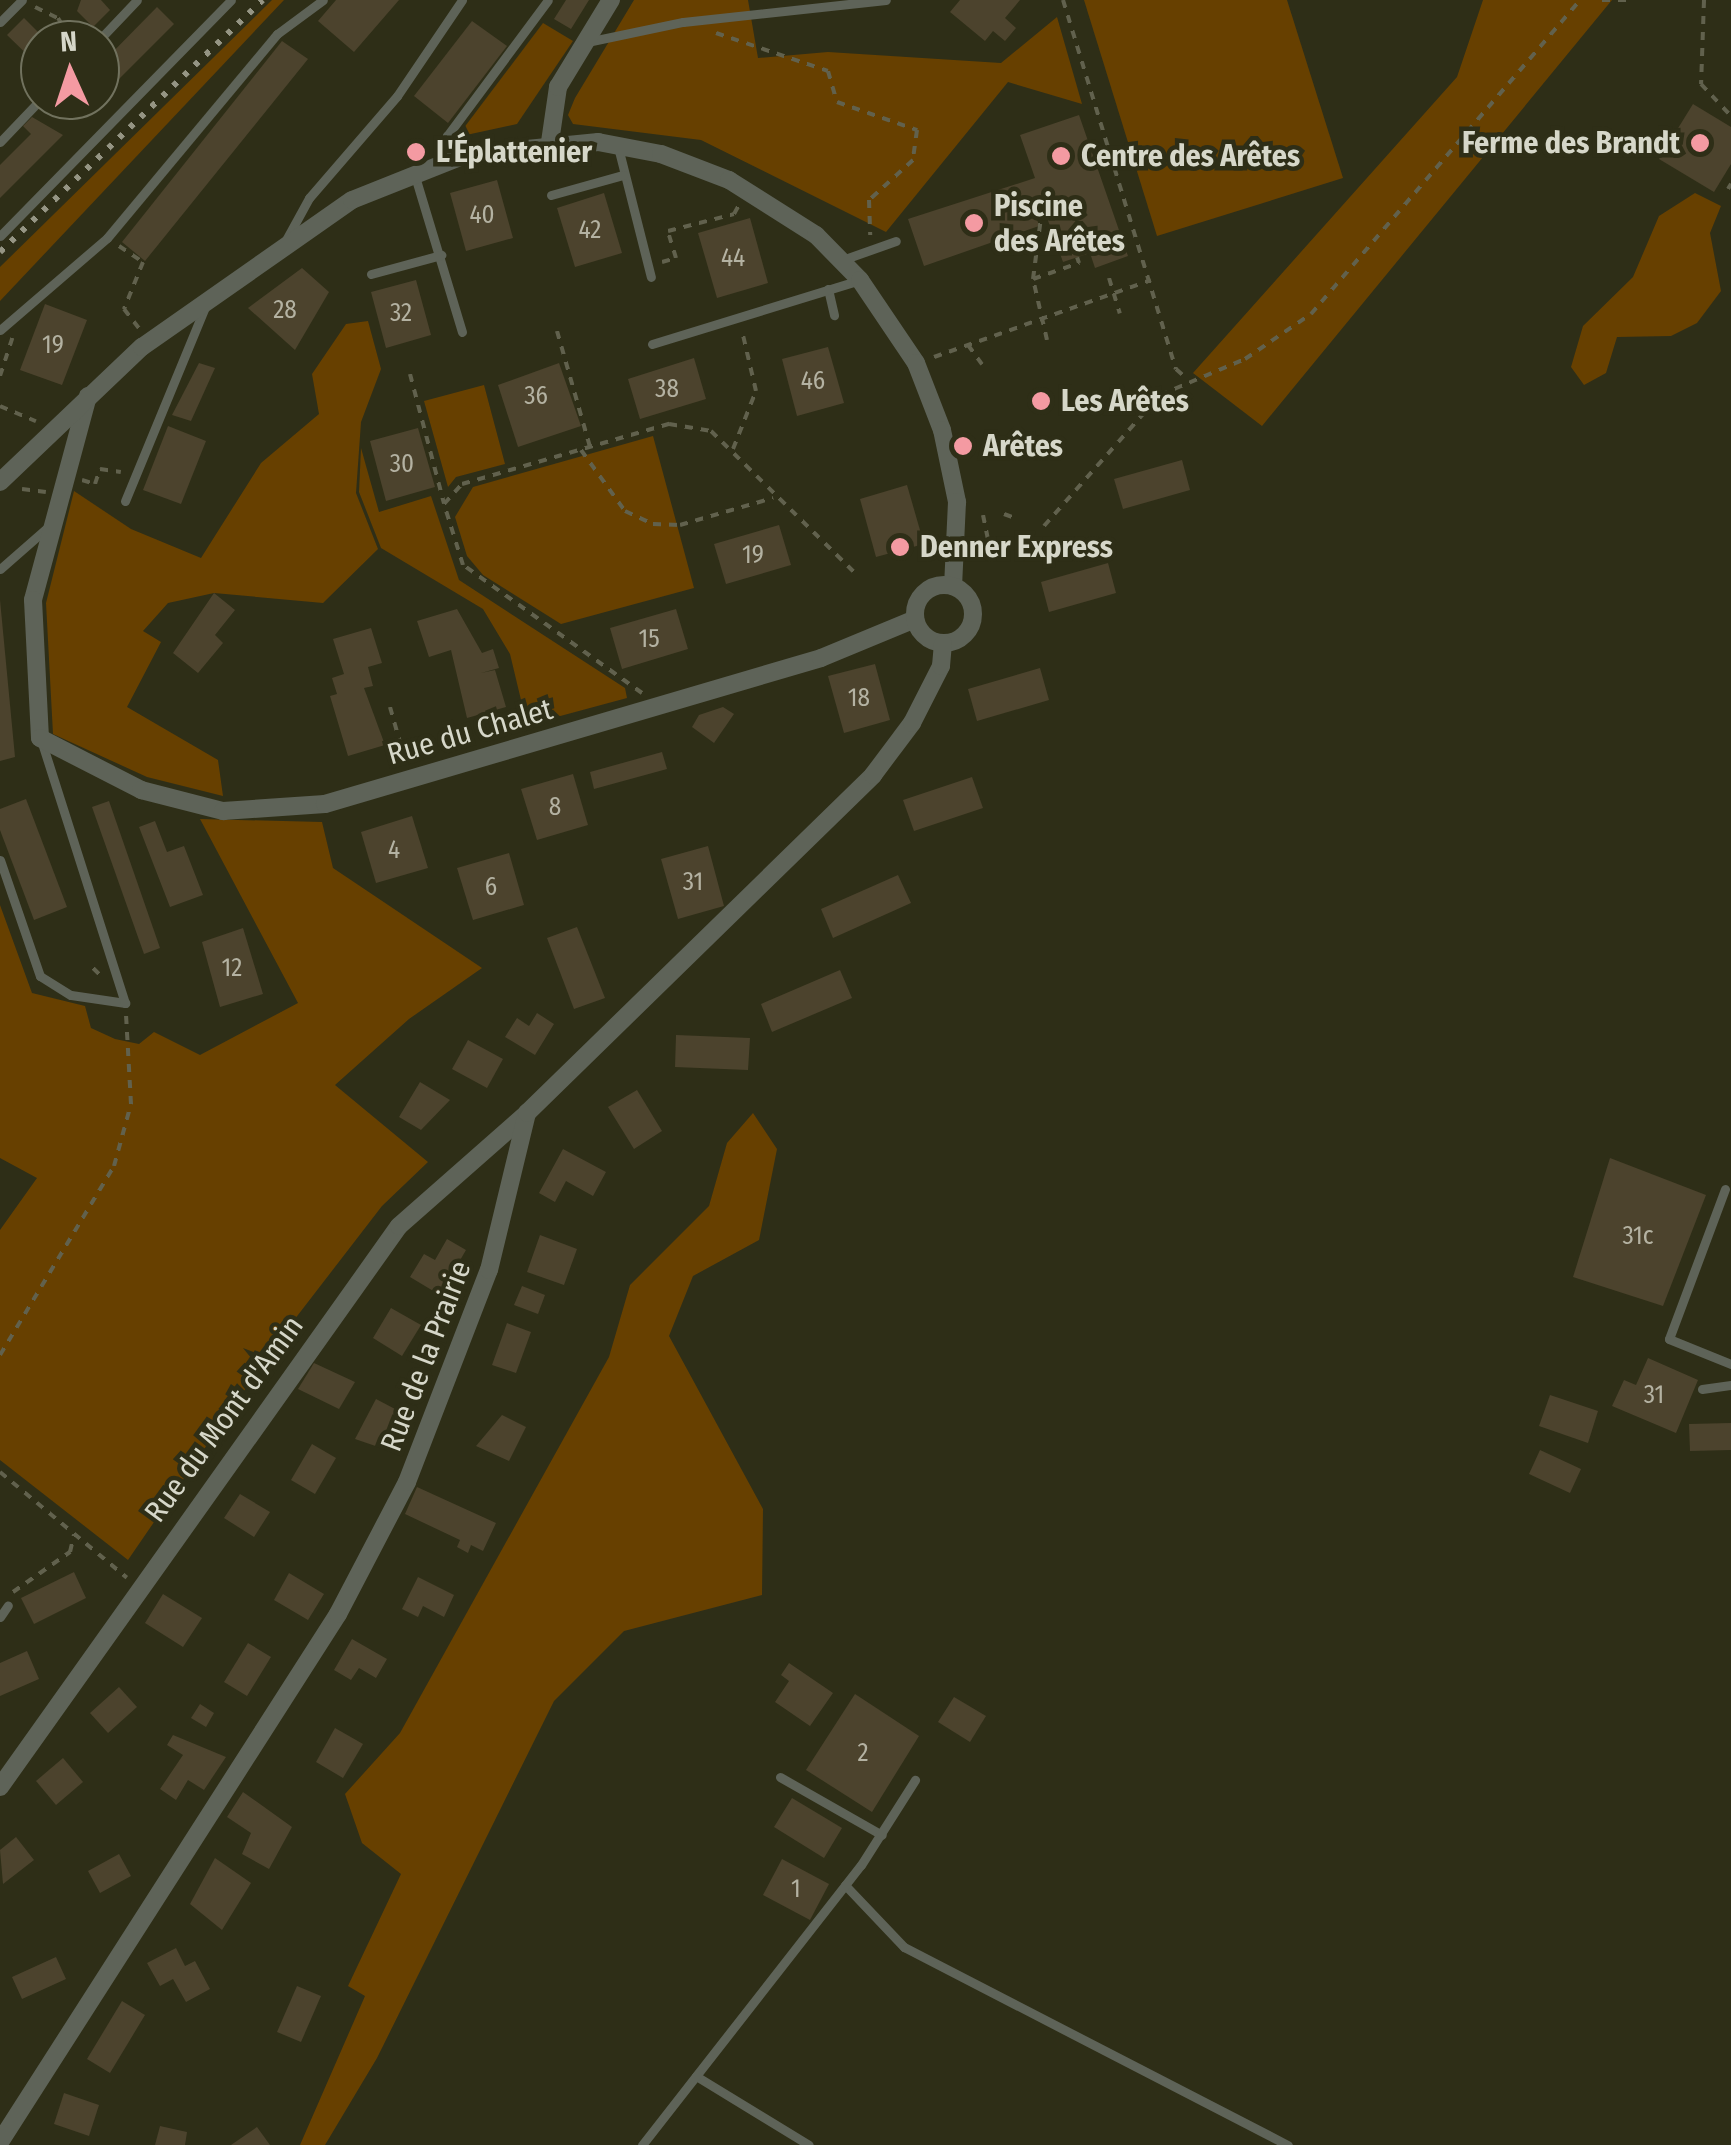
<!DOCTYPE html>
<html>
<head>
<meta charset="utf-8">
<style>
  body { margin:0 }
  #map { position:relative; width:1731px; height:2145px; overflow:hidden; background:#2e2e17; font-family:"Fira Sans Condensed",sans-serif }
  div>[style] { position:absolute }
  .green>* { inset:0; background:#674000 }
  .building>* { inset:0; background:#4c432d }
  .path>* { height:4px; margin-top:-2px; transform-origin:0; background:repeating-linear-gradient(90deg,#61614d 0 8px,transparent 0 16px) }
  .lane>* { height:9px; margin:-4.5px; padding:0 4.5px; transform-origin:4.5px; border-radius:4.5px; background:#5e6358 }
  .street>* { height:18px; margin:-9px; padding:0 9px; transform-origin:9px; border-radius:9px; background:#5e6358 }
  .street>.ring { margin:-9px; padding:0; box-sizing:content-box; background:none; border:18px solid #5e6358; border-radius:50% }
  .rail>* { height:6px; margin-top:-3px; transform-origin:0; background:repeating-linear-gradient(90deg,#959584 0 5px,transparent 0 15px) }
  .dots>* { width:28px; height:28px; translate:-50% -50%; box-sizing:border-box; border:5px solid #2e2e17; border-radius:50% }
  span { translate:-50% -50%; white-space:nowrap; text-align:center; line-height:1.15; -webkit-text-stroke:9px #2e2e17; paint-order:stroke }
  .number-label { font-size:25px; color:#b4b2a2 }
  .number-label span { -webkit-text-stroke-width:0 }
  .poi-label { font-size:30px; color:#d6d7c9; font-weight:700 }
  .right { translate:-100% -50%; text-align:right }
  .left { translate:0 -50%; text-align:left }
  .street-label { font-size:30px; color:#d6d7c9 }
  .north { position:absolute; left:20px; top:20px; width:100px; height:100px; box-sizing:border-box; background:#2e2e17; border:2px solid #71725e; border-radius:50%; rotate:357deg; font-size:28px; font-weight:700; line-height:40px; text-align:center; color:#d6d7c9 }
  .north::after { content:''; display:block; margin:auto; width:35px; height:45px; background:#f49aa2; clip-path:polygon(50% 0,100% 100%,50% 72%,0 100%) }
</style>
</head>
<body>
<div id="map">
  <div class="green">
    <div style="clip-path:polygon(272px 0,284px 0,0 301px,0 267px)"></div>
    <div style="clip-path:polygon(634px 0,748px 0,758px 58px,828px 52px,1001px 63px,1057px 17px,1082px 104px,1008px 82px,886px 232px,701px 140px,573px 124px,568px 115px,575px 98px)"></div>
    <div style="clip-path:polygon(1084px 0,1287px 0,1343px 178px,1157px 236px)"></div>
    <div style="clip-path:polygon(1483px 0,1612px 0,1262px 426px,1193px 373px,1457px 77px)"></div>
    <div style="clip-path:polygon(543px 23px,573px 41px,517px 124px,457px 137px)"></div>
    <div style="clip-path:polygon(1695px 193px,1721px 206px,1710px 233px,1721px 291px,1697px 323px,1671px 336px,1617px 337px,1606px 373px,1584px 385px,1571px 367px,1583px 326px,1633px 277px,1659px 216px)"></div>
    <div style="clip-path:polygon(368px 321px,381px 369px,361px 422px,356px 493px,378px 549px,323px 603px,214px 593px,168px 603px,143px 631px,161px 642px,127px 707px,218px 760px,223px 796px,147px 777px,53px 734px,46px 603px,74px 491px,131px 529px,201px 558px,261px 463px,319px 414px,312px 374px,346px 324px)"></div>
    <div style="clip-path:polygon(484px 385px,505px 464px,456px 477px,448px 487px,424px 401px)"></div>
    <div style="clip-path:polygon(653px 436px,694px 588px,561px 624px,483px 575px,467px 556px,455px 517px,473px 487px)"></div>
    <div style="clip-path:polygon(361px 448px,379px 512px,431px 496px,459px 580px,625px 688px,627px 698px,527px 725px,510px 654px,483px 609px,381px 548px,359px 492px)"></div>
    <div style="clip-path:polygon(200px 819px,322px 822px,333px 868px,482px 968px,409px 1019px,335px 1085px,428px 1162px,382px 1206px,281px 1337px,128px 1560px,0 1460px,0 1230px,37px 1178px,0 1158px,0 905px,32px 993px,85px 1006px,91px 1028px,115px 1039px,139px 1044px,154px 1032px,200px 1055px,298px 1003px)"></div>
    <div style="clip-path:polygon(753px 1113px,777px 1149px,759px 1240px,693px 1276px,669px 1336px,763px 1509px,762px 1595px,624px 1631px,554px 1701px,377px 2058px,325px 2145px,300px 2145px,365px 1996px,348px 1986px,401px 1874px,362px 1843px,345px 1794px,400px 1733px,609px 1357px,630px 1285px,709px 1206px,727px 1143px)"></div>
  </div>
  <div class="building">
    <div style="clip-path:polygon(81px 0,101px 0,110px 10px,93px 27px,77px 11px)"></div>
    <div style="clip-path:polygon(336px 0,399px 0,354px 52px,318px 21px)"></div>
    <div style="clip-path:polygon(566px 0,589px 0,571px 29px,554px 19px)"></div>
    <div style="clip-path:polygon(960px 0,1020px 0,1005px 18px,1016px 28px,1005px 41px,993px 31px,985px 41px,950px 12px)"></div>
    <div style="clip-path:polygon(157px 7px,174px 24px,100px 98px,100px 65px)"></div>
    <div style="clip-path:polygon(24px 18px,46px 40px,40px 40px,40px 67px,7px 35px)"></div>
    <div style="clip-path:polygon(472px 21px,507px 46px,448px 123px,414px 96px)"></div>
    <div style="clip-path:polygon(282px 41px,308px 59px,145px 261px,122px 242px)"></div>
    <div style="clip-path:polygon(1693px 104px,1731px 127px,1731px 164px,1714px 192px,1659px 159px)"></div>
    <div style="clip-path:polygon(1079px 115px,1128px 256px,1095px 268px,1090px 253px,1063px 262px,1046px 215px,1037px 219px,1039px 226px,924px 266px,908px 219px,1035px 178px,1020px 135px)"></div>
    <div style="clip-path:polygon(32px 117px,63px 135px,0 198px,0 165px,31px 134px,23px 126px)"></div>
    <div style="clip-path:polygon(497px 180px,513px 238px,466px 251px,450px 193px)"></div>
    <div style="clip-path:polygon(604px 193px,622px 253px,575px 267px,557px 208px)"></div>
    <div style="clip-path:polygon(750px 218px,768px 283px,717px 298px,698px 233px)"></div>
    <div style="clip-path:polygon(302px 268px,329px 292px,295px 350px,248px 308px)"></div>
    <div style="clip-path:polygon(416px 280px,431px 335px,386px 348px,371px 292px)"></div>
    <div style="clip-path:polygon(45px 304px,87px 320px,62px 385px,20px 370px)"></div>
    <div style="clip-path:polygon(828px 347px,844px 403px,797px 416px,782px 359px)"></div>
    <div style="clip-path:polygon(694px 358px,706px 399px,640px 419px,628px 379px)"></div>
    <div style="clip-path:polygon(199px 363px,215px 368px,191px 421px,172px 415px)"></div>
    <div style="clip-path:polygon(559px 363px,581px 426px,518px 447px,498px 385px)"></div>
    <div style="clip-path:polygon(168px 426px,206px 441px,181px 504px,143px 490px)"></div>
    <div style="clip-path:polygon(418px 428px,435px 487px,386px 501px,370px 441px)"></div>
    <div style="clip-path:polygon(1182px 460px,1190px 490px,1123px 509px,1114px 479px)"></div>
    <div style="clip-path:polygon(907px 485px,924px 544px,876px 557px,860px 499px)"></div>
    <div style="clip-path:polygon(779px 525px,791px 565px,726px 584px,714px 544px)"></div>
    <div style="clip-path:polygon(1108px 563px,1116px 593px,1049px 612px,1041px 582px)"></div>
    <div style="clip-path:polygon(214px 593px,235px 610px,215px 635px,223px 643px,198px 673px,173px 653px)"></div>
    <div style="clip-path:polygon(0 600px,15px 757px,0 761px)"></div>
    <div style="clip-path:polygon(457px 609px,482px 653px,493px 649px,499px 668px,481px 673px,495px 670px,506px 707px,467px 718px,451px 650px,429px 657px,417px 621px)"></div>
    <div style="clip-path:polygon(676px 609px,688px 649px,622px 669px,610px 628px)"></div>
    <div style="clip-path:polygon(371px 628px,382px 663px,368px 667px,373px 686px,364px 688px,385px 745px,348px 756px,330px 696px,337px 694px,332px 678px,344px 674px,333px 639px)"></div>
    <div style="clip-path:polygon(875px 664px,890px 720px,844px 733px,828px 676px)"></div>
    <div style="clip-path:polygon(1040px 668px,1049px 700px,977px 721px,968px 689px)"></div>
    <div style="clip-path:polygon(723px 707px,734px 714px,714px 743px,692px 727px,699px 715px)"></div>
    <div style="clip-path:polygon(662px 752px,667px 769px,594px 789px,590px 772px)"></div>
    <div style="clip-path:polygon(573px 774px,588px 825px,537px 840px,521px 789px)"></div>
    <div style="clip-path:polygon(972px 777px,983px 808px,914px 831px,903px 800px)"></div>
    <div style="clip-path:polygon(26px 799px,67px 907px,34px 920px,0 830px,0 809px)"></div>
    <div style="clip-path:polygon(109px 801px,160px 948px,144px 954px,92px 807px)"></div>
    <div style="clip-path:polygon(412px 816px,428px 868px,376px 883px,361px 832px)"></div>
    <div style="clip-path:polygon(155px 821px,167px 852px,184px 846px,203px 895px,170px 907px,139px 827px)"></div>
    <div style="clip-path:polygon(708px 846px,724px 906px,678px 919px,661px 859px)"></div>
    <div style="clip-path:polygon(509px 853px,524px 905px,473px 920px,457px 868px)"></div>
    <div style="clip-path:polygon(898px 875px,911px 903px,833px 938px,821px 909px)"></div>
    <div style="clip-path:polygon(577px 927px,605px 998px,574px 1009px,547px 938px)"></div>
    <div style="clip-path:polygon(243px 928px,263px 994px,220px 1007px,202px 942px)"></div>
    <div style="clip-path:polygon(840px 970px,852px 998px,772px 1032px,761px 1004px)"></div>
    <div style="clip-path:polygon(537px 1013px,554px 1024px,535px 1055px,505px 1037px,517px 1018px,529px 1026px)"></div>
    <div style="clip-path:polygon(676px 1035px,750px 1038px,748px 1070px,675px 1067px)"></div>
    <div style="clip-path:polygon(468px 1040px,503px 1059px,487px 1088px,452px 1069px)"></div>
    <div style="clip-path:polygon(420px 1082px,450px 1100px,421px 1130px,399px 1117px)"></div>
    <div style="clip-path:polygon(637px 1090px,662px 1131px,634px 1149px,608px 1107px)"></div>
    <div style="clip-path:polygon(563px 1149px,606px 1172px,593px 1196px,566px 1181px,555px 1202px,539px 1193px)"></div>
    <div style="clip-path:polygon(1610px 1158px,1706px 1195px,1663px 1306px,1573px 1277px)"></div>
    <div style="clip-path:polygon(540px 1235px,577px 1249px,564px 1285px,527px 1272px)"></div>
    <div style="clip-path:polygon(447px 1239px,466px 1250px,440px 1295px,410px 1277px,424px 1254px,435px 1260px)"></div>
    <div style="clip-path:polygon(522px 1286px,545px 1295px,538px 1314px,514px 1305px)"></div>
    <div style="clip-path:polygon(391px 1308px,421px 1325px,402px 1356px,373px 1338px)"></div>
    <div style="clip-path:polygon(507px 1323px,531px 1332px,516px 1373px,492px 1365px)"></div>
    <div style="clip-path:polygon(1648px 1358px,1698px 1380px,1676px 1433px,1612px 1406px,1624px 1380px,1636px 1385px)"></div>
    <div style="clip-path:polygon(314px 1363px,355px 1382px,339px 1409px,298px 1389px)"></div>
    <div style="clip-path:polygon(1550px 1395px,1598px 1411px,1588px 1443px,1539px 1426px)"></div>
    <div style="clip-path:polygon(376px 1399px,414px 1419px,396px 1453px,355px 1439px)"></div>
    <div style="clip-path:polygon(502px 1415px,526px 1427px,509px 1461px,476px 1446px)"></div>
    <div style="clip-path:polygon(1731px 1423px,1731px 1450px,1690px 1451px,1689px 1424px)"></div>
    <div style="clip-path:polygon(312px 1444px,336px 1458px,315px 1494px,291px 1480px)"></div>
    <div style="clip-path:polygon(1540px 1450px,1581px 1469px,1570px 1493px,1529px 1474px)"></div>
    <div style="clip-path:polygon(417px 1487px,496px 1523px,483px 1551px,471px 1545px,468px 1553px,457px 1547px,460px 1540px,405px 1514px)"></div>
    <div style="clip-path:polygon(240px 1494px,270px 1512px,254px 1537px,224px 1518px)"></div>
    <div style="clip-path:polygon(74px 1572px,86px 1598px,34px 1624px,21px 1598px)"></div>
    <div style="clip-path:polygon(289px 1573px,324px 1594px,308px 1620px,274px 1600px)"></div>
    <div style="clip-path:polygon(418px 1577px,454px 1595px,444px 1617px,423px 1606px,418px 1617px,402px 1609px)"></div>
    <div style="clip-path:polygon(163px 1594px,202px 1618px,183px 1647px,145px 1623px)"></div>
    <div style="clip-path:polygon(352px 1639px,387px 1659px,376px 1678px,359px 1668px,351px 1680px,334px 1670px)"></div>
    <div style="clip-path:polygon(248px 1643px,271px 1657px,247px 1696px,224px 1682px)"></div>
    <div style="clip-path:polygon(27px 1651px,39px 1679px,0 1696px,0 1663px)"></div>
    <div style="clip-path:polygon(789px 1663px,833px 1693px,810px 1726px,775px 1702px,789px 1681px,781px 1675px)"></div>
    <div style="clip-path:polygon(119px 1687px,137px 1707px,108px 1733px,90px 1713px)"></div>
    <div style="clip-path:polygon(855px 1694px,919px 1736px,872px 1812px,806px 1770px)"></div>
    <div style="clip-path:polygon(954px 1697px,986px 1716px,970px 1742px,938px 1722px)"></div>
    <div style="clip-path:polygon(200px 1704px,214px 1713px,206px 1727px,191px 1718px)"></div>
    <div style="clip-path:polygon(335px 1728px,363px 1744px,343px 1778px,316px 1762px)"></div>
    <div style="clip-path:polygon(173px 1735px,226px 1757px,204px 1790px,188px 1780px,176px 1800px,160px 1789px,183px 1755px,167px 1745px)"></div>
    <div style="clip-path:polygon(63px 1758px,83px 1782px,56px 1805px,36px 1781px)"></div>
    <div style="clip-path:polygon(243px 1792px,292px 1827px,269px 1869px,242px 1854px,251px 1833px,227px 1817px)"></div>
    <div style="clip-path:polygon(792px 1798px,842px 1828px,824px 1858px,774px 1827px)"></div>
    <div style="clip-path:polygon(16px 1837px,34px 1860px,3px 1884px,0 1850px)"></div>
    <div style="clip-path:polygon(119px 1854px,131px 1876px,100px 1893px,88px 1871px)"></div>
    <div style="clip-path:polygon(215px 1858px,251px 1883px,222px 1930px,190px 1904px)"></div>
    <div style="clip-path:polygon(782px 1859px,829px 1884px,810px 1920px,763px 1895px)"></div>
    <div style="clip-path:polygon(176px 1948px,185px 1966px,195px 1961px,210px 1989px,186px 2002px,173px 1979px,160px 1986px,147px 1963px)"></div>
    <div style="clip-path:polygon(56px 1957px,66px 1979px,22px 1999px,12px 1977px)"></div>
    <div style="clip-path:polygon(297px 1986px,321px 1996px,301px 2042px,277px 2032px)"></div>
    <div style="clip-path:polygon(122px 2001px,145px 2015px,110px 2073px,87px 2059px)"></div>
    <div style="clip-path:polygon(64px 2093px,99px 2105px,89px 2136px,54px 2124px)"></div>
    <div style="clip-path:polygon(160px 2126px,187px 2132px,185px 2145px,155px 2145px)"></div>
    <div style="clip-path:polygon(257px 2127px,270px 2145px,231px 2145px)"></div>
  </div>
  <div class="path">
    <div style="left:1063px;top:0;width:386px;rotate:73deg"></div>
    <div style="left:1176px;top:369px;width:15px;rotate:42deg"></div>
    <div style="left:1602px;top:0;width:29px"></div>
    <div style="left:1704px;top:0;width:84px;rotate:92deg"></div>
    <div style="left:1701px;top:84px;width:44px;rotate:46.8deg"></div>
    <div style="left:35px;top:7px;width:25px;rotate:26deg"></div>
    <div style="left:58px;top:18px;width:26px;rotate:58deg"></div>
    <div style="left:716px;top:33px;width:118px;rotate:18.7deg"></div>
    <div style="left:828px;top:71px;width:32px;rotate:74deg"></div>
    <div style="left:837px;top:102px;width:85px;rotate:19.3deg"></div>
    <div style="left:917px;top:130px;width:30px;rotate:98deg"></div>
    <div style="left:913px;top:160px;width:59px;rotate:137.7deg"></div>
    <div style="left:869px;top:200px;width:35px;rotate:88deg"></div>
    <div style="left:1728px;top:189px;width:6px;rotate:-59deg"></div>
    <div style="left:119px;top:246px;width:29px;rotate:34deg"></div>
    <div style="left:143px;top:262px;width:51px;rotate:112deg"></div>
    <div style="left:124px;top:309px;width:24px;rotate:52deg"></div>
    <div style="left:662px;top:262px;width:15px;rotate:-16deg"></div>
    <div style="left:676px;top:258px;width:28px;rotate:-107deg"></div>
    <div style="left:668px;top:231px;width:68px;rotate:-14.4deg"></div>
    <div style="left:734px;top:214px;width:10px;rotate:-61deg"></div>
    <div style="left:1109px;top:278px;width:37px;rotate:73deg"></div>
    <div style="left:1033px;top:279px;width:63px;rotate:-82.6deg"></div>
    <div style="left:557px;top:331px;width:121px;rotate:74.1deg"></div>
    <div style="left:1047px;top:340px;width:63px;rotate:-102.9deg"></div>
    <div style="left:1033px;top:279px;width:49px;rotate:-19.2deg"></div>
    <div style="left:1079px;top:263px;width:6px;rotate:-108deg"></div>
    <div style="left:968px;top:345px;width:24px;rotate:54deg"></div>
    <div style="left:934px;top:357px;width:230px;rotate:-19.5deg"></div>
    <div style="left:410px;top:374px;width:134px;rotate:75.3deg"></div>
    <div style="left:0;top:376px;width:40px;rotate:-72deg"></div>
    <div style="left:0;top:406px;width:39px;rotate:23deg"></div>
    <div style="left:733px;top:449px;width:62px;rotate:-68.4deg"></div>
    <div style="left:756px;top:391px;width:62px;rotate:-103.1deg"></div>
    <div style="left:581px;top:450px;width:75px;rotate:54.2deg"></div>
    <div style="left:625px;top:511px;width:31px;rotate:25deg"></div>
    <div style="left:653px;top:524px;width:27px;rotate:2deg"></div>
    <div style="left:680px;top:525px;width:97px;rotate:-16.2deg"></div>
    <div style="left:82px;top:480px;width:14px;rotate:17deg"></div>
    <div style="left:95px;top:484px;width:16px;rotate:-72deg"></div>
    <div style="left:100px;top:469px;width:21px;rotate:8deg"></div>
    <div style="left:22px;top:489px;width:24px;rotate:7deg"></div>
    <div style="left:1004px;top:514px;width:15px;rotate:20deg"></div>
    <div style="left:983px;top:515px;width:45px;rotate:78.4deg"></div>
    <div style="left:1044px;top:526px;width:175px;rotate:-48.5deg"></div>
    <div style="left:1160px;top:395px;width:92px;rotate:-23deg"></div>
    <div style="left:1245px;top:359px;width:80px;rotate:-34.3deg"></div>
    <div style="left:1311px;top:314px;width:413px;rotate:-49.4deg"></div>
    <div style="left:642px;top:693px;width:220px;rotate:-144.4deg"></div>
    <div style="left:463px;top:565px;width:64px;rotate:-107.3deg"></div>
    <div style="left:444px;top:504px;width:27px;rotate:-48deg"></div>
    <div style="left:462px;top:484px;width:216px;rotate:-16.2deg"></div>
    <div style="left:669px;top:424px;width:43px;rotate:9.5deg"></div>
    <div style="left:711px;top:431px;width:204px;rotate:44.6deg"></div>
    <div style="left:390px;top:707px;width:55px;rotate:74.2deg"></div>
    <div style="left:93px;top:968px;width:14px;rotate:45deg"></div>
    <div style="left:0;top:1355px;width:221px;rotate:-58.9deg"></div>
    <div style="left:114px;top:1166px;width:64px;rotate:-74.7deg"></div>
    <div style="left:131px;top:1104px;width:90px;rotate:-93.2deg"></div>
    <div style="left:0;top:1472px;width:165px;rotate:39.8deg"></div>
    <div style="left:13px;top:1592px;width:70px;rotate:-35.1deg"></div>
    <div style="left:70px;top:1552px;width:18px;rotate:-77deg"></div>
  </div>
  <div class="lane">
    <div style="left:0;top:22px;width:31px;rotate:-45deg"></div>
    <div style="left:99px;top:40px;width:55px;rotate:-46.5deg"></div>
    <div style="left:587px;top:42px;width:98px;rotate:-11.8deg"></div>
    <div style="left:683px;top:22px;width:204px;rotate:-6.2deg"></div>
    <div style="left:0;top:142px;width:58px;rotate:-46.4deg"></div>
    <div style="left:618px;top:147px;width:134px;rotate:75.8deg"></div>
    <div style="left:441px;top:161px;width:26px;rotate:-77deg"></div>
    <div style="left:447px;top:136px;width:169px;rotate:-53.4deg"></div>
    <div style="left:414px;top:173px;width:166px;rotate:73.2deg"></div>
    <div style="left:551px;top:195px;width:75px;rotate:-15.5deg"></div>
    <div style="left:0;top:236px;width:330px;rotate:-45.6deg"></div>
    <div style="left:286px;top:240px;width:48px;rotate:-61.3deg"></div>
    <div style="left:309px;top:198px;width:135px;rotate:-49.2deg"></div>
    <div style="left:397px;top:96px;width:116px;rotate:-55.9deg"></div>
    <div style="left:842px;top:260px;width:57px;rotate:-19.4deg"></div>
    <div style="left:371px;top:274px;width:73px;rotate:-15.2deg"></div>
    <div style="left:828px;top:289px;width:27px;rotate:77deg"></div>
    <div style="left:0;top:330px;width:141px;rotate:-40.7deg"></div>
    <div style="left:107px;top:238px;width:266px;rotate:-50.2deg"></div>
    <div style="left:277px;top:34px;width:57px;rotate:-36.5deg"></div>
    <div style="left:652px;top:344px;width:218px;rotate:-17.1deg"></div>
    <div style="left:125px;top:501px;width:208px;rotate:-67.6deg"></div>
    <div style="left:0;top:569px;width:64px;rotate:-41.2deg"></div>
    <div style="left:0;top:860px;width:123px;rotate:71deg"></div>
    <div style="left:40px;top:976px;width:36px;rotate:32deg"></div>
    <div style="left:71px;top:995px;width:55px;rotate:8.4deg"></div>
    <div style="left:125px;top:1003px;width:276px;rotate:-107.7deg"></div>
    <div style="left:1725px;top:1189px;width:160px;rotate:110.5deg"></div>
    <div style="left:1669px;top:1339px;width:67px;rotate:22deg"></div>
    <div style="left:1702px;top:1389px;width:29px;rotate:-8deg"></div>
    <div style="left:0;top:1617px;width:14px;rotate:-56deg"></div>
    <div style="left:780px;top:1777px;width:117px;rotate:29.6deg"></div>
    <div style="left:845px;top:1885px;width:86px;rotate:46.4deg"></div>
    <div style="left:904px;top:1947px;width:432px;rotate:27.3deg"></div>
    <div style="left:696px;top:2076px;width:132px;rotate:31.4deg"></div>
    <div style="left:642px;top:2145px;width:355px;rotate:-52deg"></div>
    <div style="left:861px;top:1865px;width:101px;rotate:-57.6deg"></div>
  </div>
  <div class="street">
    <div style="left:550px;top:142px;width:56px;rotate:-81.7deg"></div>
    <div style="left:558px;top:87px;width:102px;rotate:-58.7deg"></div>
    <div style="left:88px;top:396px;width:211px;rotate:105.1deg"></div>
    <div style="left:33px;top:600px;width:138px;rotate:87.1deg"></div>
    <div style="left:40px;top:738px;width:114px;rotate:27.2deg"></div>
    <div style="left:141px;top:790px;width:85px;rotate:14.4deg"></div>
    <div style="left:223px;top:811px;width:102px;rotate:-3.9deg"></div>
    <div style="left:325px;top:804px;width:517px;rotate:-16.4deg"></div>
    <div style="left:821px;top:658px;width:102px;rotate:-22.5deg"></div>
    <div style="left:0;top:482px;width:196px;rotate:-43.6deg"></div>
    <div style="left:142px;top:347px;width:256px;rotate:-35deg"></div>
    <div style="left:352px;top:200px;width:122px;rotate:-21.7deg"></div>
    <div style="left:465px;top:155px;width:134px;rotate:-5.6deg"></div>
    <div style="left:598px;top:142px;width:64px;rotate:10.8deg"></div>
    <div style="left:661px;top:154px;width:73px;rotate:20.9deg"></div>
    <div style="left:729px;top:180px;width:103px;rotate:32.3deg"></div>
    <div style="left:816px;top:235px;width:63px;rotate:45.6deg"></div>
    <div style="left:860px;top:280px;width:100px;rotate:56deg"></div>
    <div style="left:916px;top:363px;width:72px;rotate:68.8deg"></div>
    <div style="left:942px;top:430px;width:74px;rotate:78.2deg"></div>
    <div style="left:957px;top:502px;width:84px;rotate:92.7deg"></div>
    <div class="ring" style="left:915px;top:585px;width:40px;height:40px"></div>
    <div style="left:0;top:1787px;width:688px;rotate:-54.58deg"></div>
    <div style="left:399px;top:1226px;width:171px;rotate:-41.4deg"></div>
    <div style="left:0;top:2142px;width:627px;rotate:-57.37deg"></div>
    <div style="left:338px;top:1614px;width:149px;rotate:-62.4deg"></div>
    <div style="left:407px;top:1482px;width:227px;rotate:-68.9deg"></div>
    <div style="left:489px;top:1270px;width:162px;rotate:-76.4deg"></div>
    <div style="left:527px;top:1113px;width:484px;rotate:-44.3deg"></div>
    <div style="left:873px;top:775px;width:65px;rotate:-53.1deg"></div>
    <div style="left:912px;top:723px;width:64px;rotate:-63deg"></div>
    <div style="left:941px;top:666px;width:22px;rotate:-85deg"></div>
  </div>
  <div class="rail">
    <div style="left:0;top:252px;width:364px;rotate:-43.8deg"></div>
  </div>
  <div class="dots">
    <div style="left:1700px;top:143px;background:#f49aa2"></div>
    <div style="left:416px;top:152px;background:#f49aa2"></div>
    <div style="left:1061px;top:156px;background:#f49aa2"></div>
    <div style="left:974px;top:223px;background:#f49aa2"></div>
    <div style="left:1041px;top:401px;background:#f49aa2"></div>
    <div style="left:963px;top:446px;background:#f49aa2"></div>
    <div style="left:900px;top:547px;background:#f49aa2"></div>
  </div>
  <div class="number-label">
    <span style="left:482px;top:215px">40</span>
    <span style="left:590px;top:230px">42</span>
    <span style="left:733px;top:258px">44</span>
    <span style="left:285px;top:310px">28</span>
    <span style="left:401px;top:313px">32</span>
    <span style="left:53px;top:345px">19</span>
    <span style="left:813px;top:381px">46</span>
    <span style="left:667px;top:389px">38</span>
    <span style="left:536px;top:396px">36</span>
    <span style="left:402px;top:464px">30</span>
    <span style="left:753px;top:555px">19</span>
    <span style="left:649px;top:639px">15</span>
    <span style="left:859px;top:698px">18</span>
    <span style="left:555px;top:807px">8</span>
    <span style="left:394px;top:850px">4</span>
    <span style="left:693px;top:882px">31</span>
    <span style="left:491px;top:887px">6</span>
    <span style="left:232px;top:968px">12</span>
    <span style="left:1638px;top:1236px">31c</span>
    <span style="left:1654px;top:1395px">31</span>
    <span style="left:863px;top:1753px">2</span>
    <span style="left:796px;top:1889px">1</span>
  </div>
  <div class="poi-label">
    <span class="right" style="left:1680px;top:143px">Ferme des Brandt</span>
    <span class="left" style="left:436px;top:152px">L'Éplattenier</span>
    <span class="left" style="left:1081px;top:156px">Centre des Arêtes</span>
    <span class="left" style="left:994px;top:223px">Piscine<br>des Arêtes</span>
    <span class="left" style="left:1061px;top:401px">Les Arêtes</span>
    <span class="left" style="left:983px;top:446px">Arêtes</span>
    <span class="left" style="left:920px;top:547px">Denner Express</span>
  </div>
  <div class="street-label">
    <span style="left:470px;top:732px;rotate:-16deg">Rue du Chalet</span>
    <span style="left:426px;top:1356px;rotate:-69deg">Rue de la Prairie</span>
    <span style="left:224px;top:1419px;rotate:-54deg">Rue du Mont d'Amin</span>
  </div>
  <div class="north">N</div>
</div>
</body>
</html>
